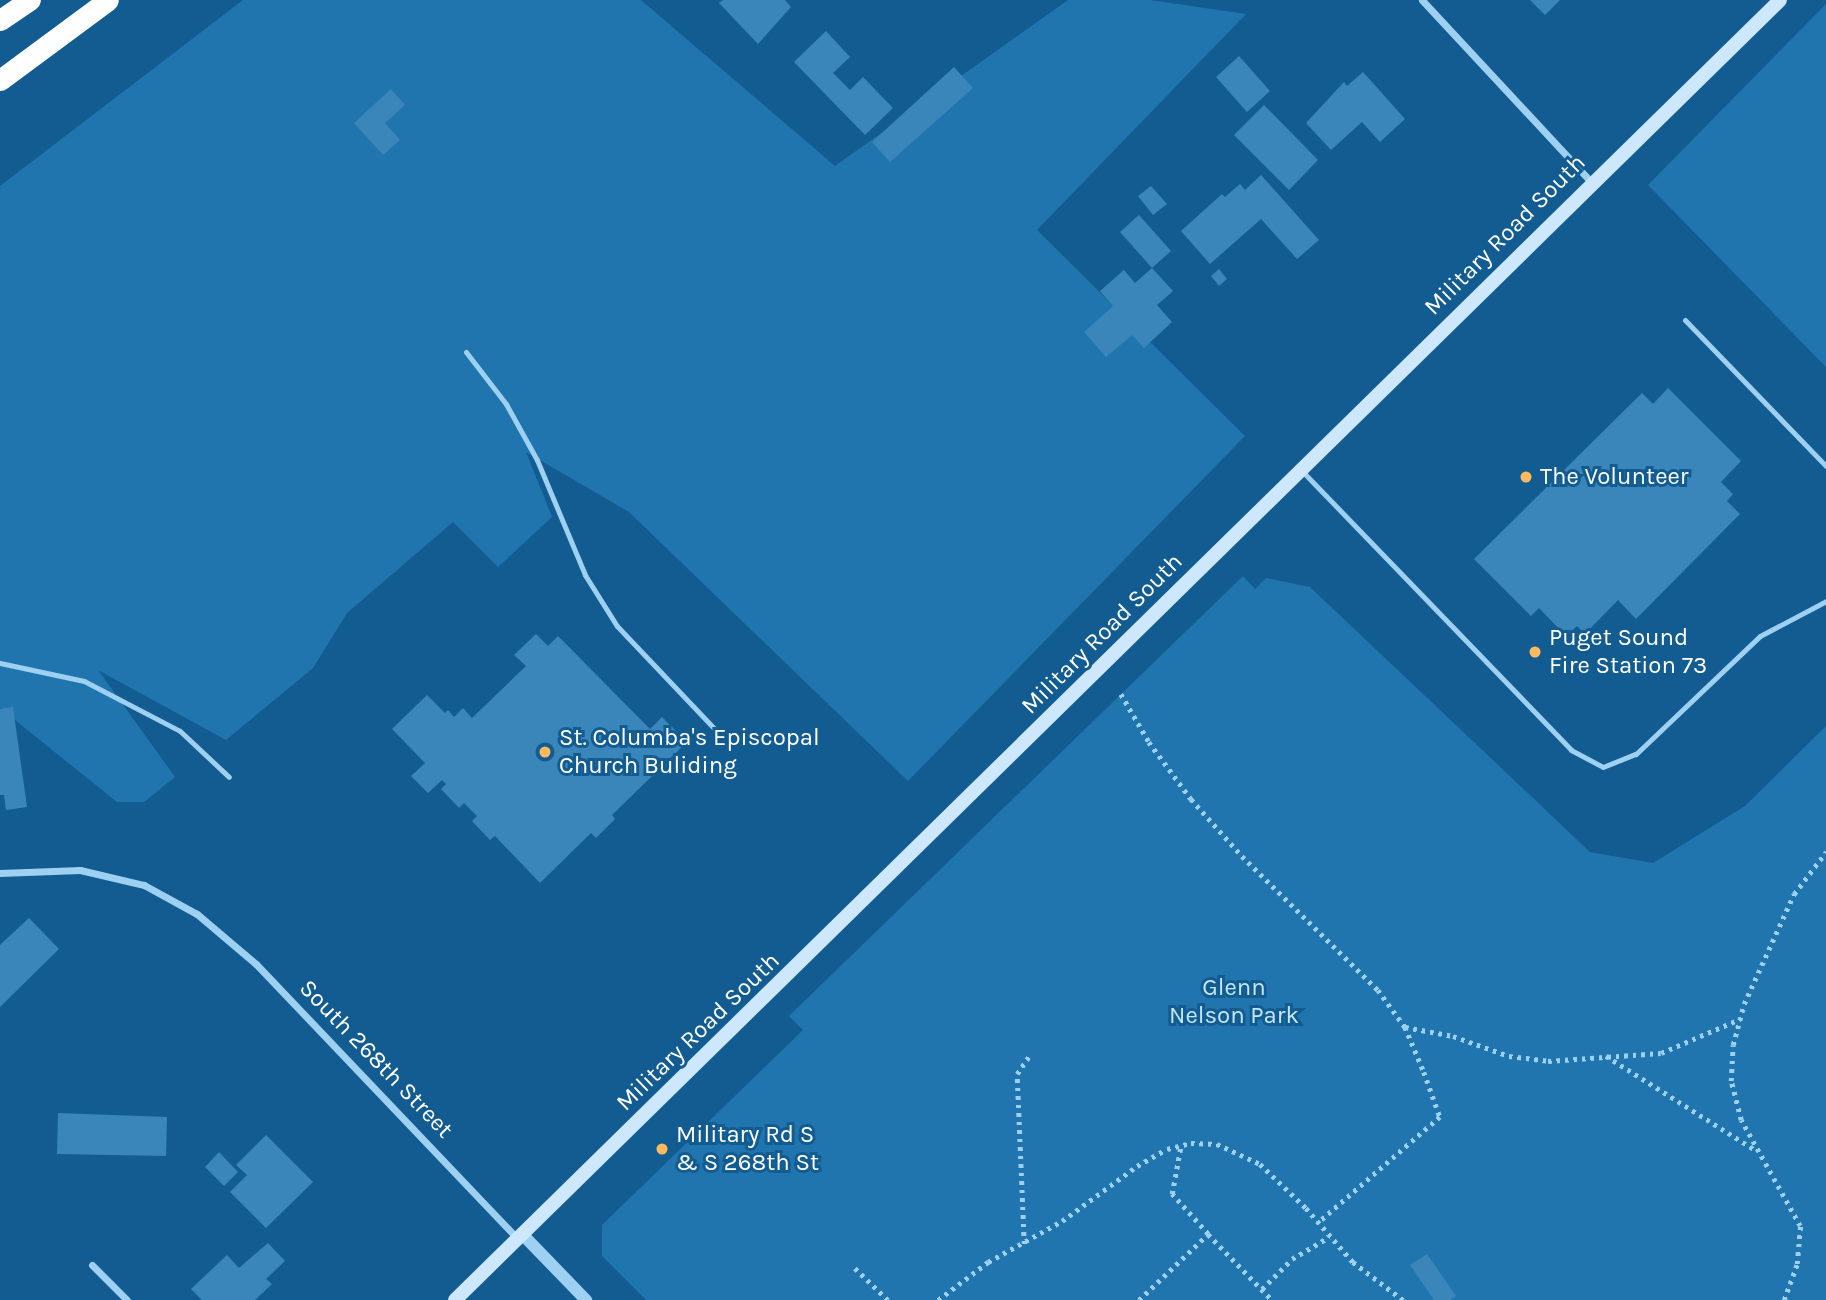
<!DOCTYPE html>
<html>
<head>
<meta charset="utf-8">
<style>
  body { margin:0 }
  #map { position:relative; width:1826px; height:1300px; overflow:hidden; background:#125c92; font-family:Karla,sans-serif }
  div>[style] { position:absolute }
  .green>* { inset:0; background:#2075af }
  .building>* { inset:0; background:#3a86ba }
  .path>* { height:4.5px; margin-top:-2.25px; transform-origin:0; background:repeating-linear-gradient(90deg,#9ed0f2 0 3.5px,transparent 0 8.5px) }
  .service>* { height:5px; margin:-2.5px; padding:0 2.5px; transform-origin:2.5px; border-radius:2.5px; background:#9ed0f2 }
  .minor>* { height:7px; margin:-3.5px; padding:0 3.5px; transform-origin:3.5px; border-radius:3.5px; background:#9ed0f2 }
  .tertiary>* { height:12px; margin:-6px; padding:0 6px; transform-origin:6px; border-radius:6px; background:#9ed0f2 }
  .secondary>* { height:14px; margin:-7px; padding:0 7px; transform-origin:7px; border-radius:7px; background:#cde8fc }
  .motorway>* { height:21px; margin:-10.5px; padding:0 10.5px; transform-origin:10.5px; border-radius:10.5px; background:#fff }
  .dots>* { width:19px; height:19px; translate:-50% -50%; box-sizing:border-box; border:4px solid #125c92; border-radius:50% }
  span { translate:-50% -50%; white-space:nowrap; text-align:center; line-height:1.15; -webkit-text-stroke:6px #125c92; paint-order:stroke }
  .street-label { font-size:24px; color:#fff }
  .poi-label { font-size:24px; color:#fff }
  .left { translate:0 -50%; text-align:left }
  .park-label { font-size:24px; color:#c5e7fd }
</style>
</head>
<body>
<div id="map">
  <div class="green">
    <div style="clip-path:polygon(243px 0,641px 0,835px 166px,1068px 0,1150px 0,1246px 14px,1037px 230px,1245px 436px,908px 781px,629px 512px,526px 452px,552px 517px,498px 567px,453px 522px,347px 613px,313px 668px,226px 740px,98px 670px,175px 777px,144px 802px,117px 802px,0 708px,0 186px)"></div>
    <div style="clip-path:polygon(1826px 4px,1826px 367px,1648px 185px)"></div>
    <div style="clip-path:polygon(1243px 576px,1255px 589px,1266px 578px,1310px 587px,1590px 852px,1653px 863px,1745px 806px,1826px 726px,1826px 1300px,646px 1300px,602px 1256px,602px 1225px,803px 1030px,789px 1016px)"></div>
  </div>
  <div class="building">
    <div style="clip-path:polygon(723px 0,785px 0,791px 7px,758px 44px,719px 3px)"></div>
    <div style="clip-path:polygon(1530px 0,1560px 0,1545px 15px)"></div>
    <div style="clip-path:polygon(826px 31px,850px 57px,833px 73px,850px 90px,863px 77px,893px 108px,865px 135px,794px 62px)"></div>
    <div style="clip-path:polygon(1239px 56px,1270px 91px,1247px 112px,1216px 77px)"></div>
    <div style="clip-path:polygon(954px 67px,973px 88px,890px 162px,872px 142px)"></div>
    <div style="clip-path:polygon(1363px 72px,1405px 119px,1380px 142px,1362px 122px,1331px 150px,1306px 123px,1344px 82px,1347px 86px)"></div>
    <div style="clip-path:polygon(391px 89px,405px 105px,385px 123px,400px 140px,383px 155px,354px 123px)"></div>
    <div style="clip-path:polygon(1264px 105px,1318px 160px,1289px 190px,1234px 135px)"></div>
    <div style="clip-path:polygon(1261px 175px,1319px 240px,1297px 259px,1261px 219px,1210px 264px,1181px 231px,1222px 194px,1225px 197px,1240px 184px,1245px 190px)"></div>
    <div style="clip-path:polygon(1151px 186px,1167px 204px,1153px 215px,1138px 196px)"></div>
    <div style="clip-path:polygon(1139px 215px,1171px 251px,1152px 268px,1120px 232px)"></div>
    <div style="clip-path:polygon(1152px 268px,1173px 291px,1157px 305px,1172px 322px,1144px 348px,1132px 335px,1106px 357px,1084px 332px,1113px 306px,1100px 291px,1124px 270px,1135px 283px)"></div>
    <div style="clip-path:polygon(1219px 269px,1227px 279px,1219px 286px,1211px 276px)"></div>
    <div style="clip-path:polygon(1668px 388px,1741px 461px,1721px 482px,1733px 494px,1727px 501px,1740px 514px,1636px 619px,1618px 600px,1585px 634px,1577px 626px,1566px 636px,1539px 608px,1531px 616px,1474px 559px,1642px 393px,1653px 404px)"></div>
    <div style="clip-path:polygon(536px 634px,548px 646px,558px 636px,650px 729px,662px 717px,687px 742px,612px 815px,615px 819px,596px 838px,591px 833px,540px 883px,495px 836px,490px 840px,472px 821px,477px 816px,464px 803px,459px 808px,441px 789px,446px 784px,442px 780px,428px 793px,411px 776px,425px 763px,392px 729px,427px 695px,445px 713px,448px 710px,454px 717px,463px 708px,472px 718px,526px 666px,514px 655px)"></div>
    <div style="clip-path:polygon(13px 707px,27px 807px,6px 810px,4px 795px,0 795px,0 709px)"></div>
    <div style="clip-path:polygon(29px 918px,59px 949px,0 1007px,0 945px)"></div>
    <div style="clip-path:polygon(58px 1113px,167px 1117px,166px 1156px,57px 1154px)"></div>
    <div style="clip-path:polygon(266px 1135px,313px 1182px,266px 1228px,230px 1192px,247px 1175px,236px 1165px)"></div>
    <div style="clip-path:polygon(219px 1152px,238px 1172px,224px 1186px,205px 1167px)"></div>
    <div style="clip-path:polygon(268px 1243px,285px 1261px,266px 1279px,272px 1284px,255px 1300px,202px 1300px,191px 1289px,227px 1255px,239px 1268px)"></div>
    <div style="clip-path:polygon(1427px 1254px,1456px 1296px,1450px 1300px,1434px 1300px,1410px 1265px)"></div>
  </div>
  <div class="path">
    <div style="left:1121px;top:694px;width:56px;rotate:59.7deg"></div>
    <div style="left:1149px;top:742px;width:71px;rotate:53.6deg"></div>
    <div style="left:1191px;top:799px;width:76px;rotate:48.2deg"></div>
    <div style="left:1242px;top:856px;width:191px;rotate:44.6deg"></div>
    <div style="left:1378px;top:990px;width:46px;rotate:53.9deg"></div>
    <div style="left:1405px;top:1027px;width:49px;rotate:67.1deg"></div>
    <div style="left:1424px;top:1072px;width:48px;rotate:70.4deg"></div>
    <div style="left:1440px;top:1117px;width:162px;rotate:139deg"></div>
    <div style="left:1405px;top:1027px;width:49px;rotate:10.6deg"></div>
    <div style="left:1453px;top:1036px;width:59px;rotate:19.7deg"></div>
    <div style="left:1509px;top:1056px;width:39px;rotate:7deg"></div>
    <div style="left:1548px;top:1061px;width:113px;rotate:-4deg"></div>
    <div style="left:1661px;top:1053px;width:86px;rotate:-23.3deg"></div>
    <div style="left:1606px;top:1056px;width:176px;rotate:32.2deg"></div>
    <div style="left:1208px;top:1234px;width:92px;rotate:45.9deg"></div>
    <div style="left:1024px;top:1244px;width:170px;rotate:-92.4deg"></div>
    <div style="left:1017px;top:1074px;width:23px;rotate:-56deg"></div>
    <div style="left:855px;top:1268px;width:46px;rotate:44.1deg"></div>
    <div style="left:1262px;top:1289px;width:42px;rotate:-45deg"></div>
    <div style="left:1292px;top:1259px;width:43px;rotate:-30.7deg"></div>
    <div style="left:938px;top:1300px;width:63px;rotate:-37.2deg"></div>
    <div style="left:988px;top:1262px;width:85px;rotate:-29deg"></div>
    <div style="left:1062px;top:1221px;width:93px;rotate:-36.3deg"></div>
    <div style="left:1137px;top:1166px;width:34px;rotate:-30deg"></div>
    <div style="left:1167px;top:1149px;width:25px;rotate:-14deg"></div>
    <div style="left:1191px;top:1143px;width:26px;rotate:2deg"></div>
    <div style="left:1217px;top:1144px;width:47px;rotate:24.9deg"></div>
    <div style="left:1260px;top:1164px;width:64px;rotate:43.7deg"></div>
    <div style="left:1306px;top:1208px;width:72px;rotate:49deg"></div>
    <div style="left:1353px;top:1262px;width:63px;rotate:37.2deg"></div>
    <div style="left:1139px;top:1300px;width:95px;rotate:-43.7deg"></div>
    <div style="left:1208px;top:1234px;width:54px;rotate:-132deg"></div>
    <div style="left:1172px;top:1194px;width:50px;rotate:-79.6deg"></div>
    <div style="left:1784px;top:1300px;width:38px;rotate:-70deg"></div>
    <div style="left:1797px;top:1264px;width:38px;rotate:-85deg"></div>
    <div style="left:1800px;top:1226px;width:121px;rotate:-119.1deg"></div>
    <div style="left:1741px;top:1120px;width:40px;rotate:-104.4deg"></div>
    <div style="left:1731px;top:1081px;width:36px;rotate:-87deg"></div>
    <div style="left:1733px;top:1045px;width:42px;rotate:-75deg"></div>
    <div style="left:1744px;top:1004px;width:121px;rotate:-65.6deg"></div>
    <div style="left:1794px;top:894px;width:53px;rotate:-52.7deg"></div>
  </div>
  <div class="service">
    <div style="left:1685px;top:320px;width:203px;rotate:46deg"></div>
    <div style="left:466px;top:352px;width:66px;rotate:52.4deg"></div>
    <div style="left:506px;top:404px;width:64px;rotate:61deg"></div>
    <div style="left:537px;top:460px;width:125px;rotate:67.3deg"></div>
    <div style="left:585px;top:575px;width:60px;rotate:57.9deg"></div>
    <div style="left:617px;top:626px;width:164px;rotate:46.5deg"></div>
    <div style="left:1303px;top:472px;width:386px;rotate:46deg"></div>
    <div style="left:1571px;top:750px;width:36px;rotate:28deg"></div>
    <div style="left:1603px;top:767px;width:35px;rotate:-22deg"></div>
    <div style="left:1636px;top:754px;width:171px;rotate:-43.6deg"></div>
    <div style="left:1760px;top:636px;width:75px;rotate:-27.9deg"></div>
    <div style="left:0;top:663px;width:86px;rotate:12.1deg"></div>
    <div style="left:84px;top:681px;width:108px;rotate:27.5deg"></div>
    <div style="left:180px;top:731px;width:67px;rotate:43.2deg"></div>
  </div>
  <div class="minor">
    <div style="left:1422px;top:0;width:248px;rotate:47.1deg"></div>
    <div style="left:0;top:873px;width:80px;rotate:-2.1deg"></div>
    <div style="left:80px;top:870px;width:66px;rotate:13.2deg"></div>
    <div style="left:144px;top:885px;width:60px;rotate:28.7deg"></div>
    <div style="left:197px;top:914px;width:77px;rotate:40.3deg"></div>
    <div style="left:256px;top:964px;width:380px;rotate:46.4deg"></div>
    <div style="left:92px;top:1265px;width:49px;rotate:45deg"></div>
  </div>
  <div class="tertiary">
    <div style="left:523px;top:1235px;width:91px;rotate:45.9deg"></div>
  </div>
  <div class="secondary">
    <div style="left:455px;top:1300px;width:1856px;rotate:-44.45deg"></div>
  </div>
  <div class="motorway">
    <div style="left:0;top:20px;width:36px;rotate:-34deg"></div>
    <div style="left:0;top:80px;width:134px;rotate:-36.5deg"></div>
  </div>
  <div class="dots">
    <div style="left:1526px;top:477px;background:#ffba5f"></div>
    <div style="left:1535px;top:652px;background:#ffba5f"></div>
    <div style="left:545px;top:752px;background:#ffba5f"></div>
    <div style="left:662px;top:1149px;background:#ffba5f"></div>
  </div>
  <div class="street-label">
    <span style="left:1505px;top:235px;rotate:-45deg">Military Road South</span>
    <span style="left:1102px;top:634px;rotate:-45deg">Military Road South</span>
    <span style="left:698px;top:1032px;rotate:-44deg">Military Road South</span>
    <span style="left:376px;top:1059px;rotate:46deg">South 268th Street</span>
  </div>
  <div class="poi-label">
    <span class="left" style="left:1540px;top:477px">The Volunteer</span>
    <span class="left" style="left:1549px;top:652px">Puget Sound<br>Fire Station 73</span>
    <span class="left" style="left:559px;top:752px">St. Columba's Episcopal<br>Church Buliding</span>
    <span class="left" style="left:676px;top:1149px">Military Rd S<br>&amp; S 268th St</span>
  </div>
  <div class="park-label">
    <span style="left:1234px;top:1002px">Glenn<br>Nelson Park</span>
  </div>
</div>
</body>
</html>
